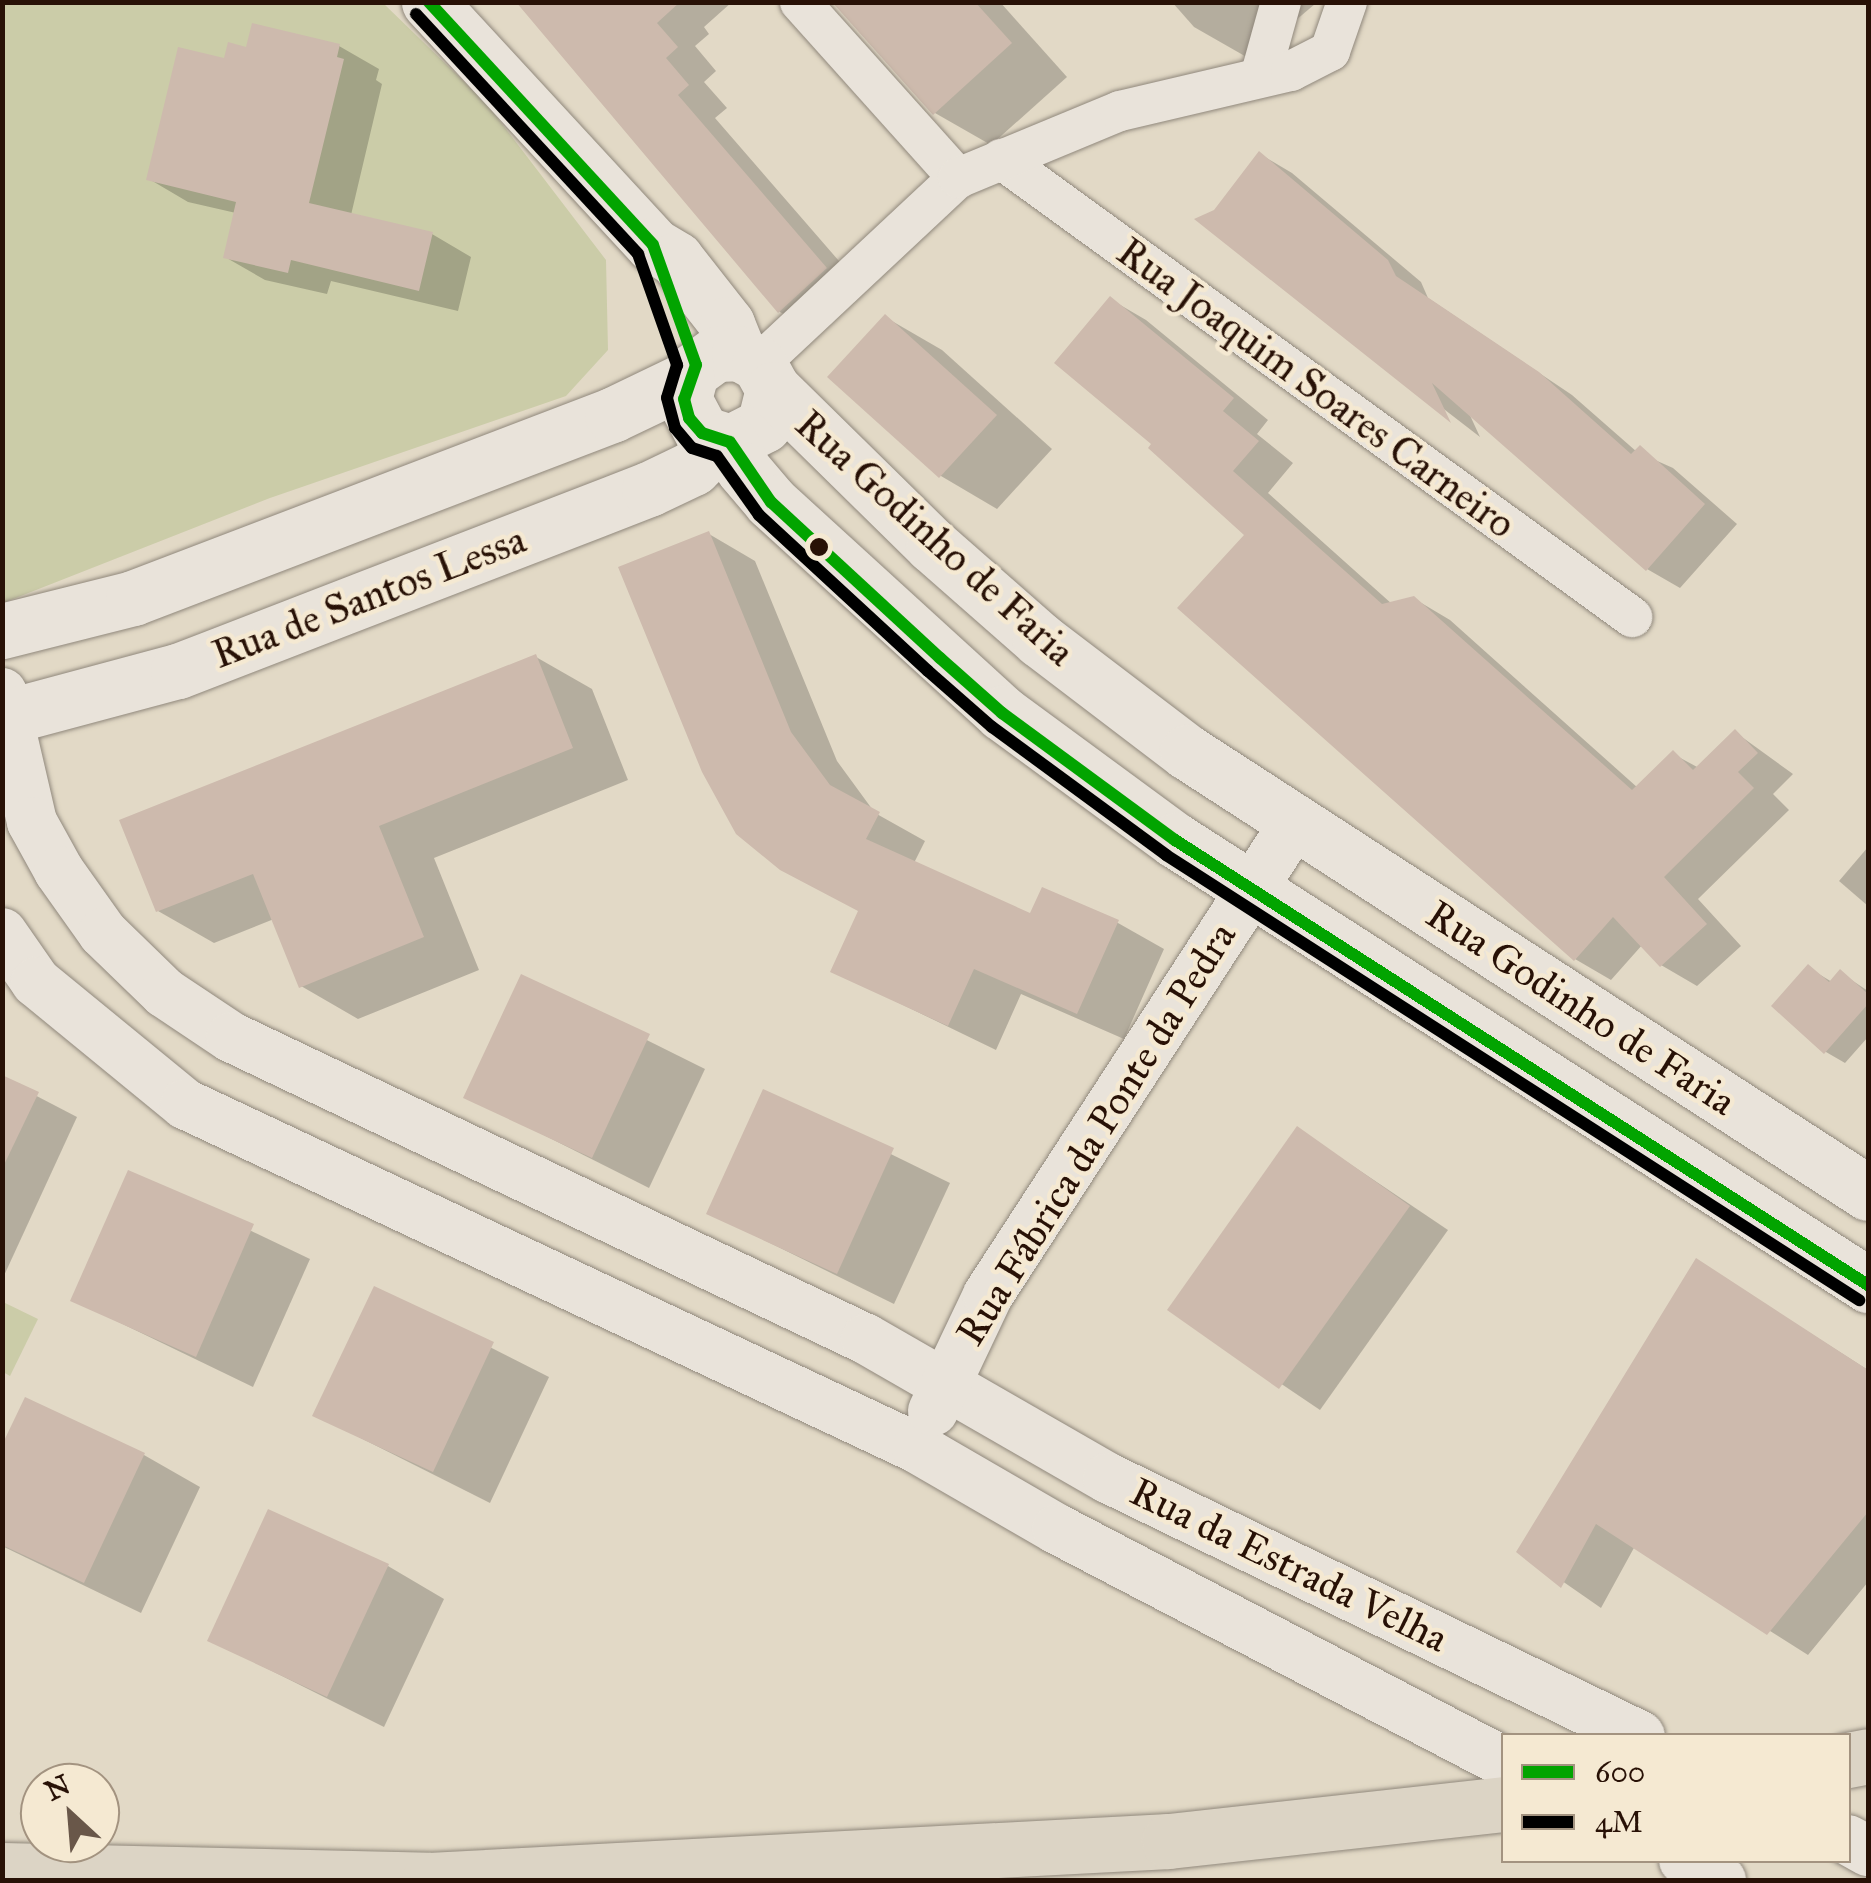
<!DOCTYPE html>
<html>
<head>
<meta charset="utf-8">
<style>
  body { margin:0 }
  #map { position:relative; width:1871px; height:1883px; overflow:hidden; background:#e2d9c6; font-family:"IM FELL Great Primer",serif }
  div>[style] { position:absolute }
  .green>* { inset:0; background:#cbcca8 }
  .shadow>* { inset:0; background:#0003 }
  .building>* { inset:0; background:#cdbaad }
  .roads { filter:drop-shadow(0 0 2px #90887c) drop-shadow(0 0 2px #90887c) }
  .minor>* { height:40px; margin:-20px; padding:0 20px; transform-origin:20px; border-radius:20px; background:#e9e3da }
  .tertiary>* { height:50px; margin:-25px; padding:0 25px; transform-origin:25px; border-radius:25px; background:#e9e3da }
  .secondary>* { height:55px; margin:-27.5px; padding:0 27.5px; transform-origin:27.5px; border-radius:27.5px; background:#e9e3da }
  .motorway>* { height:55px; margin:-27.5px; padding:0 27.5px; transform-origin:27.5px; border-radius:27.5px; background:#dcd4c5 }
  .bus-1>* { height:12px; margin:-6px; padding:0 6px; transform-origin:6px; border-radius:6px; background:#02a400 }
  .bus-2>* { height:12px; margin:-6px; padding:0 6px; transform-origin:6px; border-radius:6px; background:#000 }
  .dots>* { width:28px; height:28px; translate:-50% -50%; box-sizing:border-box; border:5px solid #f5e9d2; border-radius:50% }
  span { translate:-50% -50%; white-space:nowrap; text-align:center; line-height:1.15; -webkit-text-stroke:9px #f5e9d2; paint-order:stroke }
  .street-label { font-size:40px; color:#281106 }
  .frame { position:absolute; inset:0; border:5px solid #281106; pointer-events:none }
  .legend { position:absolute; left:1501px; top:1733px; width:350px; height:130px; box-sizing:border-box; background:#f5e9d2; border:2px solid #a39380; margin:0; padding:12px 18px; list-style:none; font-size:30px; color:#281106 }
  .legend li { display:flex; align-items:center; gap:20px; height:50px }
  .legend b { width:50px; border:2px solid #a39380 }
  .north { position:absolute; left:20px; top:1763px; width:100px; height:100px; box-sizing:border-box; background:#f5e9d2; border:2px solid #a39380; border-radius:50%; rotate:334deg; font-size:28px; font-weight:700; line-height:40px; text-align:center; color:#281106 }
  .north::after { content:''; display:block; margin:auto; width:35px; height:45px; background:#695749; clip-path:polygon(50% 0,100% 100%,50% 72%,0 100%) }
</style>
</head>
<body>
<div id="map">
  <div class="green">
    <div style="clip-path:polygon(3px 3px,383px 3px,486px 103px,606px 260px,608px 350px,566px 396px,270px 498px,3px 603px)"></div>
    <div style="clip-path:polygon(3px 1302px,38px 1319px,10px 1376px,3px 1372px)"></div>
  </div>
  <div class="shadow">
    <div style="clip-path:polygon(519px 2px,732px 2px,704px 27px,709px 34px,695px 46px,716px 71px,704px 82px,727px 108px,715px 118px,865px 291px,819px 334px,780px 312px)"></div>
    <div style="clip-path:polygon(833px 2px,1000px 2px,1067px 77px,991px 145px,935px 113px)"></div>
    <div style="clip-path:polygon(1172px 2px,1314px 2px,1315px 4px,1250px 59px,1194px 27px)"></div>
    <div style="clip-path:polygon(339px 46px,379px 69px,376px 80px,382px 84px,351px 215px,432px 234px,471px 257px,458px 311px,331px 281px,327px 294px,265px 280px,225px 257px,236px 213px,188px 202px,149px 179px,226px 61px,248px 50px)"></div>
    <div style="clip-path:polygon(1260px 154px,1292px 173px,1421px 282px,1428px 298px,1572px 395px,1637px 452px,1673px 468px,1737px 524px,1680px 588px,1647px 569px,1468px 411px,1480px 437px,1199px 220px,1215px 212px)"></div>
    <div style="clip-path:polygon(1110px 299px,1146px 320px,1268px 420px,1257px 434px,1293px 463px,1268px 493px,1392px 604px,1413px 598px,1450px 620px,1638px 788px,1673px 754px,1699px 768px,1735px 732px,1793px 774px,1773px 794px,1789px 810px,1698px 899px,1741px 946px,1697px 986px,1661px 965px,1643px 944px,1611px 980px,1575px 959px,1247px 534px,1155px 444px)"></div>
    <div style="clip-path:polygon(885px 317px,942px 350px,1052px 449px,997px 509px,941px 476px,831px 377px)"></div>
    <div style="clip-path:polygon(709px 534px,755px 561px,837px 761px,875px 813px,925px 841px,914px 863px,1032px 917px,1118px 923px,1164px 949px,1124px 1039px,1021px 994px,996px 1050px,833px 971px,860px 912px)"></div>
    <div style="clip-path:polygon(536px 657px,592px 689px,628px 780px,434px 858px,479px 970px,358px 1019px,301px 986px,274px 919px,214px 943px,158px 911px)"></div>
    <div style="clip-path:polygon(1868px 847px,1868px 906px,1839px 881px)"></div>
    <div style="clip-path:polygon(1809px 968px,1832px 982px,1841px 973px,1868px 991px,1868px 1037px,1845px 1063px,1826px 1052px)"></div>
    <div style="clip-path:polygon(522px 978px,705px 1069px,649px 1188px,466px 1096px)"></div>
    <div style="clip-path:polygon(2px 1078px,77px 1117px,2px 1280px)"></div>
    <div style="clip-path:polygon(764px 1092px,950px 1183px,894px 1304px,709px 1213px)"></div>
    <div style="clip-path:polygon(1298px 1129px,1448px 1230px,1320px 1410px,1170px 1309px)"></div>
    <div style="clip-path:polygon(130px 1173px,310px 1259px,253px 1387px,73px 1300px)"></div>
    <div style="clip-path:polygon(1697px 1261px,1868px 1370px,1868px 1582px,1808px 1655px,1635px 1546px,1601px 1608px,1519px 1551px)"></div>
    <div style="clip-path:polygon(375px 1289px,549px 1377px,490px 1503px,315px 1415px)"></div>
    <div style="clip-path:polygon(2px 1450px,144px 1455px,200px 1487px,141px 1613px,2px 1546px)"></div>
    <div style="clip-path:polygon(388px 1566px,444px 1599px,384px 1727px,210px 1640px)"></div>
  </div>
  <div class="building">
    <div style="clip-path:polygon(516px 2px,680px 2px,657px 23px,678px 47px,666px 58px,689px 85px,678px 95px,827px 268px,778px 313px)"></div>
    <div style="clip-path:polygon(832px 2px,975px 2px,1012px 43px,933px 115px)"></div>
    <div style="clip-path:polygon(252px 23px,340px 44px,337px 57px,344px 59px,309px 203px,433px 232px,419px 291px,291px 260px,288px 273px,223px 258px,236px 202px,146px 180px,178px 47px,224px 58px,228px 42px,246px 47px)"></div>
    <div style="clip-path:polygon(1259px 151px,1388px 260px,1396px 276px,1539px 372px,1631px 454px,1640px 445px,1705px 504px,1646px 571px,1432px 383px,1451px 423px,1194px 219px,1214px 210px)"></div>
    <div style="clip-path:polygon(1110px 296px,1234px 398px,1223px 411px,1259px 441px,1233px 471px,1382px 604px,1414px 596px,1632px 790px,1673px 750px,1693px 770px,1735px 729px,1758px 753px,1738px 772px,1754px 788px,1664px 877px,1707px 924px,1660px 967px,1613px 917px,1574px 961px,1177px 608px,1244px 535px,1148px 448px,1151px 444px,1054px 363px)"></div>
    <div style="clip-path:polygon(885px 314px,997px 415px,939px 478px,827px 377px)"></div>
    <div style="clip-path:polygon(709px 531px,791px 732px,830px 785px,880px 812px,866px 839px,1030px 913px,1042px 887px,1119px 920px,1077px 1014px,974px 969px,948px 1026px,830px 972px,858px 911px,780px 870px,736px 834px,702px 772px,618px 567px)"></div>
    <div style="clip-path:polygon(536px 654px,573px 748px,379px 826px,424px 937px,299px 988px,253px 874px,156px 912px,119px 820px)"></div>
    <div style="clip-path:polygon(1808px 964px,1829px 982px,1840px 969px,1868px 994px,1868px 1004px,1824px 1054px,1771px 1006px)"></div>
    <div style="clip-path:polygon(521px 974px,650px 1034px,592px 1158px,463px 1098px)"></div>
    <div style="clip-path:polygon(2px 1075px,39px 1092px,2px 1169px)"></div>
    <div style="clip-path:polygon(763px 1089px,894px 1148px,837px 1274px,706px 1214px)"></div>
    <div style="clip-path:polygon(1297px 1126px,1410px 1206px,1279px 1389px,1167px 1310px)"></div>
    <div style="clip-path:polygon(128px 1170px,254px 1224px,196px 1357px,70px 1301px)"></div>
    <div style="clip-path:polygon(1696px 1258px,1868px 1370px,1868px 1512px,1767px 1635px,1596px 1524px,1561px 1588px,1516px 1552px)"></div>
    <div style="clip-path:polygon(374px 1286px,494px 1342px,433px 1472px,312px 1416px)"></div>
    <div style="clip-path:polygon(25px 1397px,145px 1453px,84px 1583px,2px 1545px,2px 1445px)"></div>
    <div style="clip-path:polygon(268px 1509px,389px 1564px,327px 1697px,207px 1641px)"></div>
  </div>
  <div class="roads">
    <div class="minor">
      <div style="left:800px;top:2px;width:237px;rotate:48.1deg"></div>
      <div style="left:1260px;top:77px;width:78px;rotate:-74.4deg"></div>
      <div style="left:1001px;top:159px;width:780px;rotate:35.97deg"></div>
      <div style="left:759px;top:364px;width:272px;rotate:-43.1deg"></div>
      <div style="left:958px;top:178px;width:175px;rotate:-22.5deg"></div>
      <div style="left:1120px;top:111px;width:176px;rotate:-13.2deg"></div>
      <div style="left:1291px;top:71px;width:44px;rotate:-27.1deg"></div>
      <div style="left:1330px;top:51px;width:52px;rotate:-70.9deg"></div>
    </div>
    <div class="tertiary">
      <div style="left:2px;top:693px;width:132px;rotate:76.9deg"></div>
      <div style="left:32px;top:822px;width:56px;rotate:61.1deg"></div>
      <div style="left:59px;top:871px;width:76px;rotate:54.6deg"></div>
      <div style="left:103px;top:933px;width:86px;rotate:44.1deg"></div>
      <div style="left:165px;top:993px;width:79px;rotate:33.7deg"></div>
      <div style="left:231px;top:1037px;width:703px;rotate:25.44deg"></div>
      <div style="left:866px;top:1339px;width:279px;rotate:29.9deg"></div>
      <div style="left:1108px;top:1478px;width:591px;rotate:25.87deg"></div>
      <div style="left:2px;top:933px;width:60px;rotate:55.2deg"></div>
      <div style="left:36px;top:982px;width:193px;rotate:39.3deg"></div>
      <div style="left:185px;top:1104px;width:809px;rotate:25.17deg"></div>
      <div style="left:917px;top:1448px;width:162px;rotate:30.1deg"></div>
      <div style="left:1057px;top:1529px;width:504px;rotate:27.53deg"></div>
      <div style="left:933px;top:1411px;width:128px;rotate:-64.6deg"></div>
      <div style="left:988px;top:1295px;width:562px;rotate:-56.99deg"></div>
      <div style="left:1848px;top:1840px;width:23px;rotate:29deg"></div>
      <div style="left:1684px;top:1860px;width:42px;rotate:28.4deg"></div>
    </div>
    <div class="secondary">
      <div style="left:429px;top:2px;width:330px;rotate:47.3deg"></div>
      <div style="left:653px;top:245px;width:27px;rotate:31deg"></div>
      <div style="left:676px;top:259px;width:83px;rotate:51.9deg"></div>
      <div style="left:727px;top:324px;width:31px;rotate:68deg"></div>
      <div style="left:773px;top:389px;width:37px;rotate:104deg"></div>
      <div style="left:764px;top:425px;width:38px;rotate:153deg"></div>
      <div style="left:730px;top:442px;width:29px;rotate:-162deg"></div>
      <div style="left:702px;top:433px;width:38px;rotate:-118deg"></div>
      <div style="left:684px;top:399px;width:28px;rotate:-75deg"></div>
      <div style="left:691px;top:372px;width:31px;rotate:-36deg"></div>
      <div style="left:716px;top:354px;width:23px;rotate:-2deg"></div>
      <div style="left:739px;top:353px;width:23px;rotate:29deg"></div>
      <div style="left:759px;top:364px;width:29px;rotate:61deg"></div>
      <div style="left:773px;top:389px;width:224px;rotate:44.5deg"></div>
      <div style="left:933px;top:546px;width:142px;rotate:41.3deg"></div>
      <div style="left:1040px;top:640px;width:185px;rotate:37.3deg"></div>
      <div style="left:1187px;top:752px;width:811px;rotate:32.93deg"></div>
      <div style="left:730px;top:442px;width:30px;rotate:64deg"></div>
      <div style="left:743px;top:469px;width:43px;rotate:49.7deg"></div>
      <div style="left:771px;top:502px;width:313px;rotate:42.4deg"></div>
      <div style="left:1002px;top:713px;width:215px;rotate:36.3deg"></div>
      <div style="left:1175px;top:840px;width:824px;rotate:32.71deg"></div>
      <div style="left:2px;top:631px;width:135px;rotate:-14.1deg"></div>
      <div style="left:133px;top:598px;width:513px;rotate:-20.91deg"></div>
      <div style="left:612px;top:415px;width:83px;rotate:-25.6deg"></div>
      <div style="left:2px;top:718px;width:182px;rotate:-15deg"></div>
      <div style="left:178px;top:671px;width:505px;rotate:-21.13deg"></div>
      <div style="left:649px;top:489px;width:49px;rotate:-25.5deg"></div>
      <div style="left:693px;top:468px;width:38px;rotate:-45deg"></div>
    </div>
    <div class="motorway">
      <div style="left:1848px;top:1760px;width:20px;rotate:-11deg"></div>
      <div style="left:2px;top:1870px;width:427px;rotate:1.3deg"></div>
      <div style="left:429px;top:1880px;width:741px;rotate:-3.02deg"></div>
      <div style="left:1169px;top:1841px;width:337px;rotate:-6.3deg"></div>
    </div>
  </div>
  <div class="bus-1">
    <div style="left:429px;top:2px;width:330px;rotate:47.3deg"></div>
    <div style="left:653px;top:245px;width:127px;rotate:70.3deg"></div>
    <div style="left:696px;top:365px;width:36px;rotate:109deg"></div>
    <div style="left:684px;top:399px;width:20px;rotate:75deg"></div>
    <div style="left:689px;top:418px;width:20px;rotate:49deg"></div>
    <div style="left:702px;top:433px;width:29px;rotate:18deg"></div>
    <div style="left:730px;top:442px;width:73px;rotate:55.7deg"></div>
    <div style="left:771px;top:502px;width:230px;rotate:42.7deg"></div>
    <div style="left:940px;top:658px;width:83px;rotate:41.6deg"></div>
    <div style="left:1002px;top:713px;width:215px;rotate:36.3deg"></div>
    <div style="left:1175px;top:840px;width:824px;rotate:32.71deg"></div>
  </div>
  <div class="bus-2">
    <div style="left:416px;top:14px;width:327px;rotate:47.2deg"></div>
    <div style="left:638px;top:254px;width:118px;rotate:70.6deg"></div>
    <div style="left:677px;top:365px;width:34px;rotate:107deg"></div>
    <div style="left:667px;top:398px;width:31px;rotate:75deg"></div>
    <div style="left:675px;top:428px;width:26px;rotate:50deg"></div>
    <div style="left:692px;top:448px;width:26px;rotate:18deg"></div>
    <div style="left:717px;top:456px;width:72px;rotate:54.6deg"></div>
    <div style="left:759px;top:515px;width:230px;rotate:42.7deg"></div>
    <div style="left:928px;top:671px;width:85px;rotate:41.2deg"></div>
    <div style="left:992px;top:727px;width:216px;rotate:36.3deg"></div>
    <div style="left:1166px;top:855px;width:824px;rotate:32.71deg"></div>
  </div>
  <div class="dots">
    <div style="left:819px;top:547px;background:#281106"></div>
  </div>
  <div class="street-label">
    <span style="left:1316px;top:388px;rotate:36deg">Rua Joaquim Soares Carneiro</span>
    <span style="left:935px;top:538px;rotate:42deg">Rua Godinho de Faria</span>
    <span style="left:369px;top:597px;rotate:-21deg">Rua de Santos Lessa</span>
    <span style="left:1581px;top:1008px;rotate:33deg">Rua Godinho de Faria</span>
    <span style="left:1096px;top:1134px;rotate:-58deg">Rua Fábrica da Ponte da Pedra</span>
    <span style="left:1289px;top:1565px;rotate:26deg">Rua da Estrada Velha</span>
  </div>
  <div class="frame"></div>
  <ul class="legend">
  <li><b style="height:12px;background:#02a400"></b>600</li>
  <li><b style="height:12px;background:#000"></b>4M</li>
  </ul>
  <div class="north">N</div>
</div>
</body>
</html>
